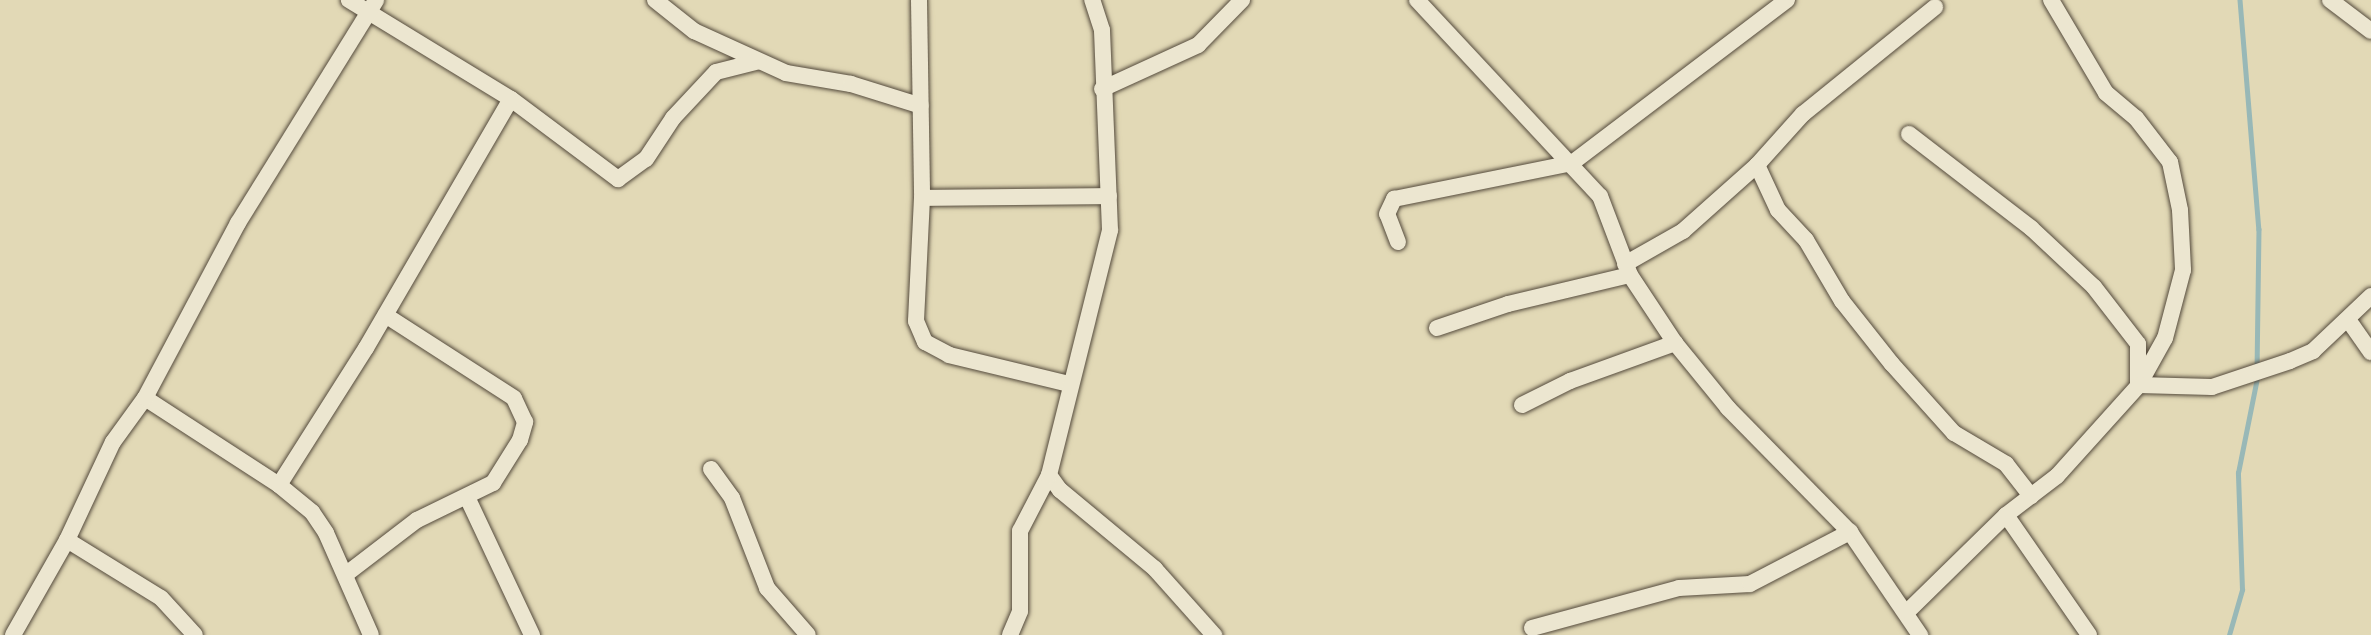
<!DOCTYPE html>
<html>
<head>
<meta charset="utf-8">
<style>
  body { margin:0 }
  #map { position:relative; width:2371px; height:635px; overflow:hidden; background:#e2d9b6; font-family:"EB Garamond",serif }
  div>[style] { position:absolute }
  .stream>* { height:4.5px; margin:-2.25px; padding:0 2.25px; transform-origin:2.25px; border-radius:2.25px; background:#98b8b7 }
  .roads { filter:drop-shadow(0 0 2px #544a3c) drop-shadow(0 0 2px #544a3c) }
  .street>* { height:16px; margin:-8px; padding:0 8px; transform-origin:8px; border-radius:8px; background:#ece6d0 }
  span { translate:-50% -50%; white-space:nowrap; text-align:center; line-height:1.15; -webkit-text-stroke:5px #ece6d0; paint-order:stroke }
</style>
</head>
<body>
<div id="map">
  <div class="stream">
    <div style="left:2240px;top:0;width:230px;rotate:85.3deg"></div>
    <div style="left:2259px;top:229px;width:140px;rotate:90.8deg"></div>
    <div style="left:2229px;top:635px;width:47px;rotate:-73.9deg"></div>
    <div style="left:2242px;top:590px;width:117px;rotate:-92deg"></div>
    <div style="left:2238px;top:473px;width:97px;rotate:-78.7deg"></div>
  </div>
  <div class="roads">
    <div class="street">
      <div style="left:655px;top:0;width:50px;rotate:38.5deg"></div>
      <div style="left:694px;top:31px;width:101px;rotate:24.5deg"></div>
      <div style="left:786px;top:73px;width:66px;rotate:9.6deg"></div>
      <div style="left:851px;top:84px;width:73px;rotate:17.4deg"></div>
      <div style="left:919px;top:0;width:198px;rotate:89.1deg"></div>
      <div style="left:922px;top:198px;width:187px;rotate:-0.6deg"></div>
      <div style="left:1417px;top:0;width:268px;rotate:47deg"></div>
      <div style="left:1600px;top:196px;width:85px;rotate:69.2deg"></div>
      <div style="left:1630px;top:275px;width:82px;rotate:56.5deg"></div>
      <div style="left:1675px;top:343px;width:84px;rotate:50.8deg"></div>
      <div style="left:1728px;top:408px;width:174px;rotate:45.5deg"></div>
      <div style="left:1850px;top:532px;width:125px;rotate:55.8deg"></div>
      <div style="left:2051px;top:0;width:108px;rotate:59.4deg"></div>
      <div style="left:2106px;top:93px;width:39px;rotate:40deg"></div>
      <div style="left:2136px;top:118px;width:56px;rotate:52.3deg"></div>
      <div style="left:2170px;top:162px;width:49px;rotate:78.2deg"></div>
      <div style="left:2180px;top:210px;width:60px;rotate:87.1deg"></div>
      <div style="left:2183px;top:270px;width:70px;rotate:104.8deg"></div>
      <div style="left:2165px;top:338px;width:54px;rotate:119deg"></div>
      <div style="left:2330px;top:0;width:51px;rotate:37.1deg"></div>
      <div style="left:1102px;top:89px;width:106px;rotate:-24.6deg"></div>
      <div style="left:1198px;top:45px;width:63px;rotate:-45.6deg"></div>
      <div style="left:511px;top:99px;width:134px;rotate:36.8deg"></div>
      <div style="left:618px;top:179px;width:34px;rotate:-36deg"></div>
      <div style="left:646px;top:159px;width:49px;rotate:-56.6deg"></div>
      <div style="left:673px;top:118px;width:63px;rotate:-46.9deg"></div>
      <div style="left:716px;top:72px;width:44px;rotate:-14.3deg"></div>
      <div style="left:1909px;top:134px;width:154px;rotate:37.6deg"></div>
      <div style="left:2031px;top:228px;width:86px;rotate:43.1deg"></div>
      <div style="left:2094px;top:287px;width:72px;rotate:52.3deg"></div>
      <div style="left:2138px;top:344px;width:39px;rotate:90deg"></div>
      <div style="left:1757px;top:165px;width:50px;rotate:65deg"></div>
      <div style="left:1778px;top:210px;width:41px;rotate:47deg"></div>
      <div style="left:1806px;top:240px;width:71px;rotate:59.5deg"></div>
      <div style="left:1842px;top:301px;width:80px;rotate:51.6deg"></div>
      <div style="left:1892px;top:364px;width:93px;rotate:48.1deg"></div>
      <div style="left:1954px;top:433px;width:61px;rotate:30.8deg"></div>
      <div style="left:2006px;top:464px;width:41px;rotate:52deg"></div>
      <div style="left:922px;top:198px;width:123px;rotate:92.8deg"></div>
      <div style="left:916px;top:321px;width:23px;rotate:67deg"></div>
      <div style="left:925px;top:342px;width:27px;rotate:28deg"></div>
      <div style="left:949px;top:355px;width:123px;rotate:13.6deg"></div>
      <div style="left:1398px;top:242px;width:30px;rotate:-111deg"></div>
      <div style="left:1387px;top:214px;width:17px;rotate:-65deg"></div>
      <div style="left:1394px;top:199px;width:182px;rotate:-11.4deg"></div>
      <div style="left:1572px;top:163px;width:270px;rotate:-37.2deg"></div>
      <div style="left:1625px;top:264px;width:67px;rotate:-29.6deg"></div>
      <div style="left:1683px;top:231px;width:99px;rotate:-41.7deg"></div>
      <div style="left:1757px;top:165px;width:69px;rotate:-48deg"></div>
      <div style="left:1803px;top:114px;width:170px;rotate:-39deg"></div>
      <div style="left:2349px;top:321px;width:38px;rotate:55deg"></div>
      <div style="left:1437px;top:328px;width:75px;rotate:-18.7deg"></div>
      <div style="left:1508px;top:304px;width:125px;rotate:-13.4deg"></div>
      <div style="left:145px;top:398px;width:160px;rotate:33deg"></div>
      <div style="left:279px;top:485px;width:43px;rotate:39.3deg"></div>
      <div style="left:312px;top:512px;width:25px;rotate:56deg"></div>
      <div style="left:326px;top:533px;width:111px;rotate:66.2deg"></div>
      <div style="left:1522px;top:405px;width:54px;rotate:-26.6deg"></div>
      <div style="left:1570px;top:381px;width:112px;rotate:-19.9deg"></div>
      <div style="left:711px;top:469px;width:36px;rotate:54deg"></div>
      <div style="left:732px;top:498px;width:97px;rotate:68.7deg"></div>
      <div style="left:767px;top:588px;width:62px;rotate:48.9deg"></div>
      <div style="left:1049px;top:475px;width:19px;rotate:54deg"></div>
      <div style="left:1060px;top:490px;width:124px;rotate:39.7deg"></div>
      <div style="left:1155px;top:569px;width:89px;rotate:48.2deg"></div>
      <div style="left:279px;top:485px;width:162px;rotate:-57.6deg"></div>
      <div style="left:366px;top:348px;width:288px;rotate:-59.8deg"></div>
      <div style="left:511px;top:99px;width:190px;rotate:-148.6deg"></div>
      <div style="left:467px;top:497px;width:153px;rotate:64.8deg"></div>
      <div style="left:2006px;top:515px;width:146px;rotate:55.3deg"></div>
      <div style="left:67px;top:540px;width:110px;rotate:31.7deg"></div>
      <div style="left:161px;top:598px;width:50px;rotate:47.4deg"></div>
      <div style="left:345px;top:575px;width:91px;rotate:-37.4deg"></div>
      <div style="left:417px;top:520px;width:85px;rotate:-26deg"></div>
      <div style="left:493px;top:483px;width:51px;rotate:-57.9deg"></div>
      <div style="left:520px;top:440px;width:19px;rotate:-74deg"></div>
      <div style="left:525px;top:422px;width:26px;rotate:-115deg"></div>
      <div style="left:514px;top:398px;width:153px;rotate:-147.2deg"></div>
      <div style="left:1908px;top:611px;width:137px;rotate:-44.4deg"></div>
      <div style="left:2006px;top:515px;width:64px;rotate:-37.4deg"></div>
      <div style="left:2057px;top:476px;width:122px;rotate:-48deg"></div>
      <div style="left:2139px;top:385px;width:73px;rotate:1.6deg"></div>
      <div style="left:2212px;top:387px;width:82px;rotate:-18.4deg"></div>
      <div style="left:2290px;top:361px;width:25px;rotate:-23deg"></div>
      <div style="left:2313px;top:351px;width:80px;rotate:-43.5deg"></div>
      <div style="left:1532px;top:628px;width:152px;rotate:-15.2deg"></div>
      <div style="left:1679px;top:588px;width:71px;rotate:-3.2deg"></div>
      <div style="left:1750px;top:584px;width:113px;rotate:-27.5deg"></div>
      <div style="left:13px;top:635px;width:109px;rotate:-60.4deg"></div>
      <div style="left:67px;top:540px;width:108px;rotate:-64.9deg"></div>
      <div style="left:113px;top:442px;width:54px;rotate:-54deg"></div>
      <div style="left:145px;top:398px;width:198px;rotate:-62deg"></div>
      <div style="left:238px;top:223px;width:262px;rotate:-58.2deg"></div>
      <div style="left:1010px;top:635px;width:26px;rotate:-67deg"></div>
      <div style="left:1020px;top:611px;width:80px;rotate:-90deg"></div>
      <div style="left:1020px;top:531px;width:63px;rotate:-62.6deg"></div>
      <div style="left:1049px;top:475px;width:252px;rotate:-76deg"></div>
      <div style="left:1110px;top:230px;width:200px;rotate:-92.3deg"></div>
      <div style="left:1102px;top:30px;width:32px;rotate:-108deg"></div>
    </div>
  </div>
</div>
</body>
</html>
